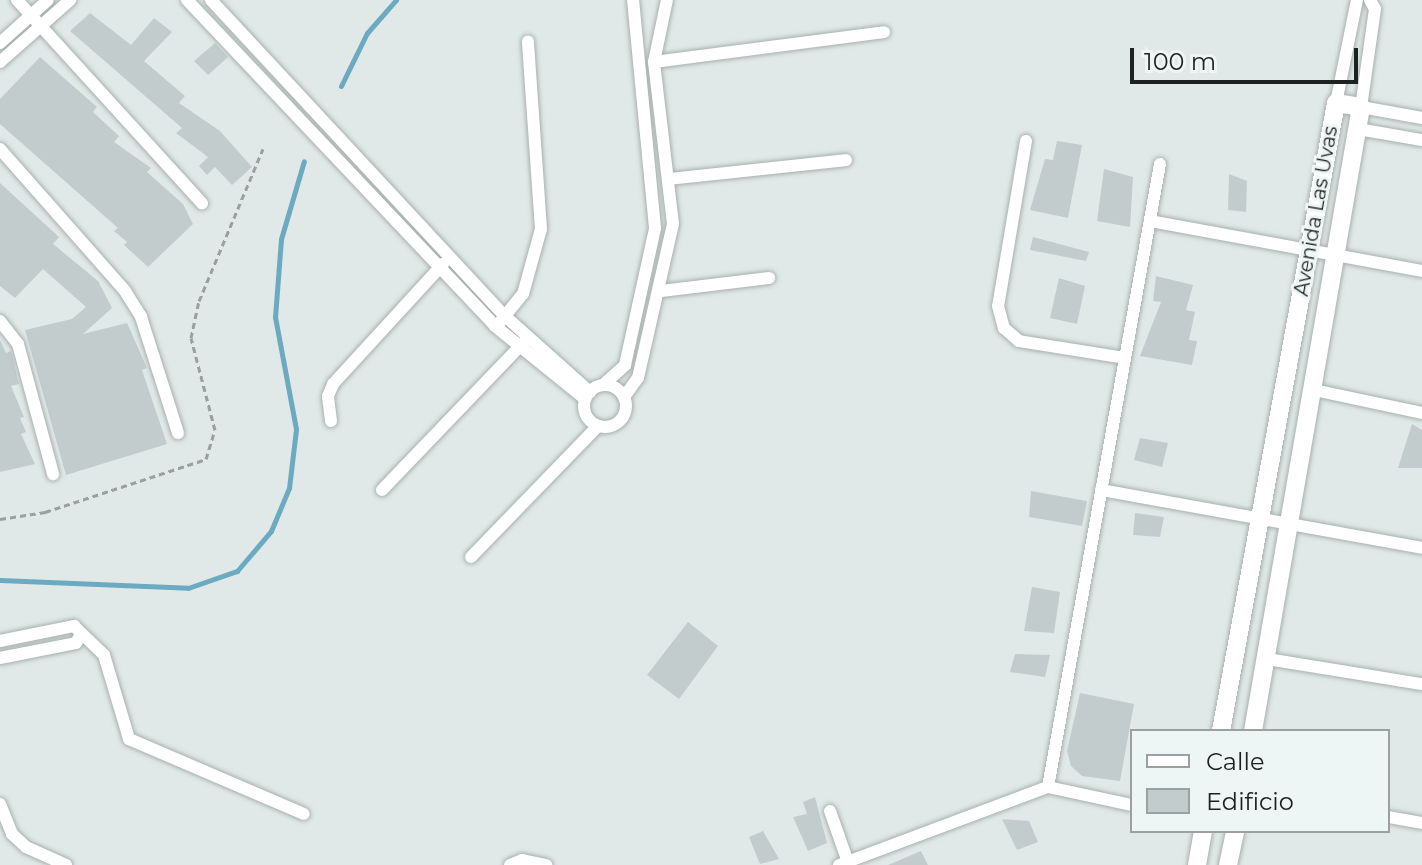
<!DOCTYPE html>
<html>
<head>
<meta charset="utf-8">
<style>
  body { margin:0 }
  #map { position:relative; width:1422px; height:865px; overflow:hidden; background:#e0e9e7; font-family:Montserrat,sans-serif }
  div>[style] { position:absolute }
  .stream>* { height:5px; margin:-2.5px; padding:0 2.5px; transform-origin:2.5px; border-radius:2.5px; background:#6caac2 }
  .building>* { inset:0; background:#c3cccd }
  .path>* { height:3px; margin-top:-1.5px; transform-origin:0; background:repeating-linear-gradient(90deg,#9aa09f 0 6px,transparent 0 10px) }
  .roads { filter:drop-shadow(0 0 2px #a8b0af) drop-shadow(0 0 2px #a8b0af) }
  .street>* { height:12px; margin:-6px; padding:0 6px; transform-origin:6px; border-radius:6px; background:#fff }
  .street>.ring { margin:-6px; padding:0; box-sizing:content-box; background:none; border:12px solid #fff; border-radius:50% }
  .secondary>* { height:18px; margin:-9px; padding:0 9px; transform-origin:9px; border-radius:9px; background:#fff }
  span { translate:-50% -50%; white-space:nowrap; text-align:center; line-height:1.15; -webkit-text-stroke:6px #edf6f5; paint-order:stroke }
  .street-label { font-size:20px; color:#1e2121 }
  .legend { position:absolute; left:1130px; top:729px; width:260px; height:104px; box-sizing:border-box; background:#edf6f5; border:2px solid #9aa1a0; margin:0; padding:10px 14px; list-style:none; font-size:24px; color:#1e2121 }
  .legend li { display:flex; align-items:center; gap:16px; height:40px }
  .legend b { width:40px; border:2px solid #9aa1a0 }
  .scale { position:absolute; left:1130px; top:48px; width:228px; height:36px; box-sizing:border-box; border:4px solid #1e2121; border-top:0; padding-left:10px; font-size:24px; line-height:28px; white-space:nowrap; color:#1e2121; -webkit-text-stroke:6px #edf6f5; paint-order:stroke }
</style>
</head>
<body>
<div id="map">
  <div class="stream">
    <div style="left:341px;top:86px;width:59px;rotate:-63.9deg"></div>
    <div style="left:367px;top:33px;width:44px;rotate:-48.7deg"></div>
    <div style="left:0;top:580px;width:188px;rotate:2.4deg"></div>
    <div style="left:188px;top:588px;width:52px;rotate:-19.1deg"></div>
    <div style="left:237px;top:571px;width:52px;rotate:-49.6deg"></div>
    <div style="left:271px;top:531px;width:47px;rotate:-67.3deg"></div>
    <div style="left:289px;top:488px;width:59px;rotate:-83.2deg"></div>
    <div style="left:296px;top:429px;width:114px;rotate:-100.6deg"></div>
    <div style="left:275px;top:317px;width:78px;rotate:-85.6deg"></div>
    <div style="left:281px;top:239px;width:81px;rotate:-73.6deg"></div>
  </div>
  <div class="building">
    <div style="clip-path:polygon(90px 13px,131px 45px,154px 18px,172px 32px,144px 61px,185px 96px,179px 103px,220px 131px,252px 167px,232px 185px,215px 167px,207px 175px,199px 166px,208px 157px,176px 133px,182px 128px,70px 31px)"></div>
    <div style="clip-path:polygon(215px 43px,228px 57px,208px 75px,194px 61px)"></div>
    <div style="clip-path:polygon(40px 57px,97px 107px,93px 112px,119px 136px,114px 142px,151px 168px,147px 172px,183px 204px,193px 224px,148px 267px,124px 245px,127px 242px,114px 231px,118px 228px,0 124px,0 99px)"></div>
    <div style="clip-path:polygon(1057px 141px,1082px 145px,1068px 218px,1030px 210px,1045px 159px,1053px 160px)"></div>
    <div style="clip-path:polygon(1104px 169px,1133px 177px,1130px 227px,1097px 221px)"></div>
    <div style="clip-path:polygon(1229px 174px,1247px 181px,1246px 212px,1228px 210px)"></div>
    <div style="clip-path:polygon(0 183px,59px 237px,53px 244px,98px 281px,112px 308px,83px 334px,127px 323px,147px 368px,142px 370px,167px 444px,66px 475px,25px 330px,72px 319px,86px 307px,43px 269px,15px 298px,0 286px)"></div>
    <div style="clip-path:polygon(1033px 237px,1089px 252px,1086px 261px,1030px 250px)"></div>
    <div style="clip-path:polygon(1156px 276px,1193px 285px,1186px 310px,1195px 312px,1189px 340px,1197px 341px,1192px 365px,1140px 356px,1161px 302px,1153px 301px)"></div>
    <div style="clip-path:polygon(1059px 278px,1085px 286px,1077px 324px,1050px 318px)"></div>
    <div style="clip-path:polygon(0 340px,6px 353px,11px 351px,19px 384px,11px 386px,24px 417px,20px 418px,26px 432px,21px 434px,35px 464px,0 472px)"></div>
    <div style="clip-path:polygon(1412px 424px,1422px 430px,1422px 468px,1398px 468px)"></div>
    <div style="clip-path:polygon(1140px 438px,1168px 443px,1162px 467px,1134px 460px)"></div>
    <div style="clip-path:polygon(1031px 491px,1087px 501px,1082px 526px,1029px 517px)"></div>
    <div style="clip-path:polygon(1135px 513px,1164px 517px,1160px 537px,1133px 535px)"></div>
    <div style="clip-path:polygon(1032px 587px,1060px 592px,1054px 633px,1024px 631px)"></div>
    <div style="clip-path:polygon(688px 622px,718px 646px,679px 699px,647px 675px)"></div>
    <div style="clip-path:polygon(1015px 654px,1050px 655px,1045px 677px,1010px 672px)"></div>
    <div style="clip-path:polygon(1080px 693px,1134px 704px,1120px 781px,1082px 776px,1071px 766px,1067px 751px)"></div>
    <div style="clip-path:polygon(815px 797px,827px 843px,808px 851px,793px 817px,807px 814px,803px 802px)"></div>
    <div style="clip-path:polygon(1002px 819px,1029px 821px,1038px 842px,1017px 850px)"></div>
    <div style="clip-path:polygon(763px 831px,779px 859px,760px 864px,749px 837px)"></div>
    <div style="clip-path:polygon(921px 851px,928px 865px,888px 865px)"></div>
  </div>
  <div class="path">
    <div style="left:0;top:519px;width:46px;rotate:-8.8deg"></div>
    <div style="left:45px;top:512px;width:169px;rotate:-18.2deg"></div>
    <div style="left:206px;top:459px;width:30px;rotate:-73deg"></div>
    <div style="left:215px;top:430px;width:95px;rotate:-104.6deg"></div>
    <div style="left:191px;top:338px;width:38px;rotate:-78deg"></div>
    <div style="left:199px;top:301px;width:165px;rotate:-67.2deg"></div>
  </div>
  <div class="roads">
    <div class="street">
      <div style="left:17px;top:0;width:275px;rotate:47.7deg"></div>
      <div style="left:187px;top:0;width:448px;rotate:46.6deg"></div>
      <div style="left:495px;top:326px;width:116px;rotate:39deg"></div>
      <div style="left:211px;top:0;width:433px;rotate:47.1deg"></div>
      <div style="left:506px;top:317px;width:113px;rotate:41.8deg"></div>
      <div style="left:1370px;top:0;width:10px;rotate:61deg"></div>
      <div style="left:1375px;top:9px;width:99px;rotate:98.1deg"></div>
      <div style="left:1361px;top:107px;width:62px;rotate:10.2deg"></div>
      <div style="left:0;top:43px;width:64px;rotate:-41.9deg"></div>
      <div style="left:0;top:62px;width:94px;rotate:-41.5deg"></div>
      <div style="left:654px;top:62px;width:232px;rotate:-7.4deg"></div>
      <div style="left:1336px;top:103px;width:105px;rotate:-78.5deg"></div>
      <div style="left:1358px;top:129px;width:65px;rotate:9.8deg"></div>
      <div style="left:1026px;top:141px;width:167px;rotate:99.6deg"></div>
      <div style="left:998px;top:306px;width:23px;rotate:75deg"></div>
      <div style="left:1004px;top:328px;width:20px;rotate:41deg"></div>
      <div style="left:1019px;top:341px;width:107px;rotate:9.1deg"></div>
      <div style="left:0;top:149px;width:189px;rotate:48.6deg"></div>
      <div style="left:125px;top:291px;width:31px;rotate:58deg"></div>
      <div style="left:141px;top:317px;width:122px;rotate:72.3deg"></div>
      <div style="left:669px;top:179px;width:178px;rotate:-6.1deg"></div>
      <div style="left:1150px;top:221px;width:277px;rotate:10.4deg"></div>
      <div style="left:661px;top:291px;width:109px;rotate:-6.9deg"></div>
      <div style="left:0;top:321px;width:29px;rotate:52deg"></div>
      <div style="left:18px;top:344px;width:135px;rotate:74.9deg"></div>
      <div style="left:500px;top:322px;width:36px;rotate:-51deg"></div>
      <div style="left:523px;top:294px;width:67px;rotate:-74.5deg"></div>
      <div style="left:541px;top:229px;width:188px;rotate:-94deg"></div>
      <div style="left:603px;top:385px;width:30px;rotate:-42deg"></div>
      <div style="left:625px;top:365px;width:140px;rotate:-77.6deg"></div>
      <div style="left:655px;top:228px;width:229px;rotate:-95.5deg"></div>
      <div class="ring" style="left:584px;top:385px;width:30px;height:30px"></div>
      <div style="left:1314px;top:390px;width:110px;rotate:12deg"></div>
      <div style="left:624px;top:397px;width:24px;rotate:-54deg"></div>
      <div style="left:638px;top:378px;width:158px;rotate:-77.2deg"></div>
      <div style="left:673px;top:224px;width:163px;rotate:-96.7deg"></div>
      <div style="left:654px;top:62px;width:63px;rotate:-78.2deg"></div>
      <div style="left:331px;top:421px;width:25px;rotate:-97deg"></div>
      <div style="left:328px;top:396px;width:13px;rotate:-67deg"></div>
      <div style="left:333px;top:384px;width:163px;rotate:-47.5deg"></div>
      <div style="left:382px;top:490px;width:205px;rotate:-46.2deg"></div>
      <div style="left:1101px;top:490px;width:326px;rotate:10.2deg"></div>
      <div style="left:471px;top:557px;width:182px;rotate:-45.9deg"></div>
      <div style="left:0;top:641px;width:76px;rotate:-11.5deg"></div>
      <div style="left:74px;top:626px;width:42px;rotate:44deg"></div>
      <div style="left:104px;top:655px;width:88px;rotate:73.4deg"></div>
      <div style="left:129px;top:739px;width:190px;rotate:23.2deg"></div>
      <div style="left:0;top:658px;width:77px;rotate:-11.2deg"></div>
      <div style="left:76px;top:643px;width:10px;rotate:-61deg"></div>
      <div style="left:1267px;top:659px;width:157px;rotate:9.2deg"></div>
      <div style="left:1048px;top:787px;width:633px;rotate:-79.81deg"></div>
      <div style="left:0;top:804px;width:32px;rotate:68deg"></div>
      <div style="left:12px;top:834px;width:19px;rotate:43deg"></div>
      <div style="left:26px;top:847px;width:44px;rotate:24.2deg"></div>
      <div style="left:830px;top:811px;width:57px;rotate:70.6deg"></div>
      <div style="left:1388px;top:817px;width:35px;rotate:10deg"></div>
      <div style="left:510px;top:865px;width:13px;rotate:-23deg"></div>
      <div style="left:522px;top:860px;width:25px;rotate:12deg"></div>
      <div style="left:839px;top:865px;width:223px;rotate:-20.5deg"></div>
      <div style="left:1048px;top:787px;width:86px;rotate:12.1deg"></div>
    </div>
    <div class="secondary">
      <div style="left:1221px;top:731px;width:638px;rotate:-79.62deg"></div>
      <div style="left:1336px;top:103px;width:25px;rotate:9deg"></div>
      <div style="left:1361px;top:107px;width:633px;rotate:99.82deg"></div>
      <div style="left:1197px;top:865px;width:35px;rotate:-80deg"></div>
      <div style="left:1228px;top:865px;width:35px;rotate:-78deg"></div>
    </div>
  </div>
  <div class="street-label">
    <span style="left:1316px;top:211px;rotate:-80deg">Avenida Las Uvas</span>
  </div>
  <ul class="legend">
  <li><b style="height:10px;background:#fff"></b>Calle</li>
  <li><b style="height:22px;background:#c3cccd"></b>Edificio</li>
  </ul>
  <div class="scale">100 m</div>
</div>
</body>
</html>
